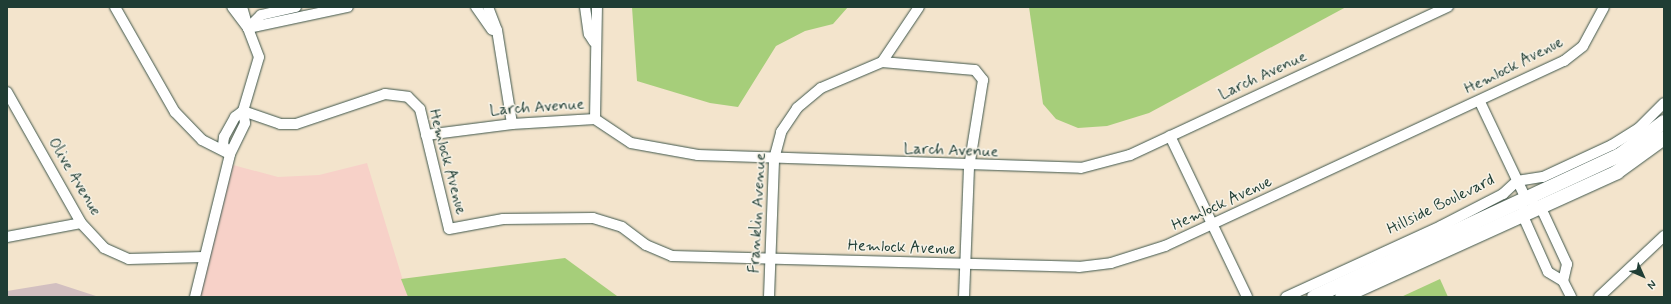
<!DOCTYPE html>
<html>
<head>
<meta charset="utf-8">
<style>
  body { margin:0 }
  #map { position:relative; width:1671px; height:304px; overflow:hidden; background:#f3e4cc; font-family:Mynerve,sans-serif }
  div>[style] { position:absolute }
  .built>* { inset:0; background:#f7d1c8 }
  .industrial>* { inset:0; background:#d2bfc0 }
  .green>* { inset:0; background:#a6ce7a }
  .roads { filter:drop-shadow(0 0 1px #3f564b) drop-shadow(0 0 1px #3f564b) }
  .street>* { height:10px; margin:-5px; padding:0 5px; transform-origin:5px; border-radius:5px; background:#fff }
  .secondary>* { height:14px; margin:-7px; padding:0 7px; transform-origin:7px; border-radius:7px; background:#fff }
  span { translate:-50% -50%; white-space:nowrap; text-align:center; line-height:1.15; -webkit-text-stroke:3px #f7f3e8; paint-order:stroke }
  .street-label { font-size:16px; color:#1f3d34 }
  .frame { position:absolute; inset:0; border:8px solid #1f3d34; pointer-events:none }
  .north { position:absolute; left:1623px; top:256px; width:40px; height:40px; -webkit-text-stroke:3px #f7f3e8; paint-order:stroke; rotate:135deg; font-size:11px; font-weight:700; line-height:16px; text-align:center; color:#1f3d34 }
  .north::after { content:''; display:block; margin:auto; width:14px; height:18px; background:#1f3d34; clip-path:polygon(50% 0,100% 100%,50% 72%,0 100%) }
</style>
</head>
<body>
<div id="map">
  <div class="built">
    <div style="clip-path:polygon(367px 163px,408px 297px,199px 297px,233px 165px,278px 177px,319px 175px)"></div>
  </div>
  <div class="industrial">
    <div style="clip-path:polygon(56px 283px,99px 297px,7px 297px,7px 291px)"></div>
  </div>
  <div class="green">
    <div style="clip-path:polygon(632px 7px,848px 7px,833px 24px,805px 31px,776px 46px,738px 107px,710px 103px,637px 81px)"></div>
    <div style="clip-path:polygon(1029px 7px,1346px 7px,1149px 113px,1107px 126px,1078px 128px,1056px 119px,1043px 104px)"></div>
    <div style="clip-path:polygon(565px 258px,617px 296px,408px 297px,401px 279px)"></div>
    <div style="clip-path:polygon(1440px 279px,1448px 297px,1401px 297px)"></div>
  </div>
  <div class="roads">
    <div class="street">
      <div style="left:115px;top:7px;width:121px;rotate:60.3deg"></div>
      <div style="left:175px;top:112px;width:39px;rotate:46deg"></div>
      <div style="left:202px;top:140px;width:31px;rotate:27deg"></div>
      <div style="left:242px;top:7px;width:22px;rotate:74deg"></div>
      <div style="left:476px;top:7px;width:28px;rotate:55deg"></div>
      <div style="left:488px;top:7px;width:25px;rotate:69deg"></div>
      <div style="left:497px;top:30px;width:95px;rotate:80.9deg"></div>
      <div style="left:585px;top:7px;width:27px;rotate:82deg"></div>
      <div style="left:589px;top:34px;width:9px;rotate:58deg"></div>
      <div style="left:248px;top:28px;width:102px;rotate:-11.9deg"></div>
      <div style="left:248px;top:28px;width:18px;rotate:-45deg"></div>
      <div style="left:261px;top:15px;width:36px;rotate:-13deg"></div>
      <div style="left:882px;top:62px;width:93px;rotate:4.9deg"></div>
      <div style="left:975px;top:70px;width:13px;rotate:51deg"></div>
      <div style="left:983px;top:80px;width:88px;rotate:99.1deg"></div>
      <div style="left:969px;top:167px;width:130px;rotate:92.2deg"></div>
      <div style="left:7px;top:92px;width:150px;rotate:60.5deg"></div>
      <div style="left:81px;top:223px;width:34px;rotate:47deg"></div>
      <div style="left:104px;top:248px;width:27px;rotate:24deg"></div>
      <div style="left:129px;top:259px;width:75px;rotate:-1.5deg"></div>
      <div style="left:1480px;top:102px;width:107px;rotate:64.6deg"></div>
      <div style="left:243px;top:111px;width:39px;rotate:19deg"></div>
      <div style="left:280px;top:124px;width:16px"></div>
      <div style="left:296px;top:124px;width:94px;rotate:-18.6deg"></div>
      <div style="left:385px;top:94px;width:23px;rotate:7deg"></div>
      <div style="left:408px;top:97px;width:17px;rotate:45deg"></div>
      <div style="left:420px;top:109px;width:123px;rotate:76.4deg"></div>
      <div style="left:449px;top:229px;width:55px;rotate:-10.5deg"></div>
      <div style="left:503px;top:219px;width:90px;rotate:-0.6deg"></div>
      <div style="left:593px;top:218px;width:30px;rotate:17deg"></div>
      <div style="left:622px;top:227px;width:30px;rotate:37deg"></div>
      <div style="left:646px;top:245px;width:28px;rotate:23deg"></div>
      <div style="left:672px;top:256px;width:407px;rotate:1.5deg"></div>
      <div style="left:1079px;top:267px;width:32px;rotate:-7deg"></div>
      <div style="left:1111px;top:263px;width:57px;rotate:-17.5deg"></div>
      <div style="left:1165px;top:246px;width:440px;rotate:-24.9deg"></div>
      <div style="left:1564px;top:61px;width:24px;rotate:-38deg"></div>
      <div style="left:1583px;top:46px;width:44px;rotate:-61.7deg"></div>
      <div style="left:595px;top:119px;width:112px;rotate:-89deg"></div>
      <div style="left:426px;top:135px;width:87px;rotate:-7.3deg"></div>
      <div style="left:512px;top:124px;width:83px;rotate:-3.4deg"></div>
      <div style="left:595px;top:119px;width:43px;rotate:33.7deg"></div>
      <div style="left:631px;top:143px;width:68px;rotate:10.2deg"></div>
      <div style="left:698px;top:155px;width:383px;rotate:1.9deg"></div>
      <div style="left:1081px;top:168px;width:51px;rotate:-14.9deg"></div>
      <div style="left:1130px;top:155px;width:351px;rotate:-25deg"></div>
      <div style="left:1170px;top:136px;width:178px;rotate:64.4deg"></div>
      <div style="left:230px;top:154px;width:11px;rotate:-128deg"></div>
      <div style="left:223px;top:145px;width:8px;rotate:-83deg"></div>
      <div style="left:224px;top:137px;width:23px;rotate:-61deg"></div>
      <div style="left:235px;top:117px;width:10px;rotate:-37deg"></div>
      <div style="left:1517px;top:181px;width:26px;rotate:-9deg"></div>
      <div style="left:1543px;top:177px;width:76px;rotate:-24.9deg"></div>
      <div style="left:1612px;top:145px;width:32px;rotate:-32deg"></div>
      <div style="left:1639px;top:128px;width:35px;rotate:-45deg"></div>
      <div style="left:1534px;top:204px;width:8px;rotate:30deg"></div>
      <div style="left:1541px;top:208px;width:62px;rotate:65.1deg"></div>
      <div style="left:1567px;top:264px;width:17px;rotate:103deg"></div>
      <div style="left:1524px;top:209px;width:7px;rotate:98deg"></div>
      <div style="left:1523px;top:216px;width:61px;rotate:65.9deg"></div>
      <div style="left:1548px;top:272px;width:17px;rotate:31deg"></div>
      <div style="left:1563px;top:281px;width:18px;rotate:63deg"></div>
      <div style="left:7px;top:237px;width:75px;rotate:-10.7deg"></div>
      <div style="left:195px;top:297px;width:147px;rotate:-76.2deg"></div>
      <div style="left:230px;top:154px;width:34px;rotate:-64deg"></div>
      <div style="left:245px;top:123px;width:12px;rotate:-99deg"></div>
      <div style="left:243px;top:111px;width:56px;rotate:-73.5deg"></div>
      <div style="left:259px;top:57px;width:31px;rotate:-111deg"></div>
      <div style="left:248px;top:28px;width:26px;rotate:-127deg"></div>
      <div style="left:769px;top:297px;width:138px;rotate:-87.9deg"></div>
      <div style="left:774px;top:159px;width:28px;rotate:-75deg"></div>
      <div style="left:781px;top:132px;width:29px;rotate:-56deg"></div>
      <div style="left:797px;top:108px;width:31px;rotate:-40deg"></div>
      <div style="left:821px;top:88px;width:66px;rotate:-23.1deg"></div>
      <div style="left:882px;top:62px;width:66px;rotate:-56.1deg"></div>
      <div style="left:1286px;top:297px;width:170px;rotate:-24.6deg"></div>
      <div style="left:1441px;top:226px;width:70px;rotate:-27.3deg"></div>
      <div style="left:1503px;top:194px;width:19px;rotate:-43deg"></div>
      <div style="left:1599px;top:297px;width:89px;rotate:-43.2deg"></div>
    </div>
    <div class="secondary">
      <div style="left:1314px;top:297px;width:337px;rotate:-24.9deg"></div>
      <div style="left:1620px;top:155px;width:55px;rotate:-36.9deg"></div>
      <div style="left:1342px;top:297px;width:302px;rotate:-24.4deg"></div>
      <div style="left:1617px;top:172px;width:58px;rotate:-35.9deg"></div>
    </div>
  </div>
  <div class="street-label">
    <span style="left:1514px;top:66px;rotate:-27deg">Hemlock Avenue</span>
    <span style="left:1263px;top:76px;rotate:-25deg">Larch Avenue</span>
    <span style="left:537px;top:108px;rotate:-4deg">Larch Avenue</span>
    <span style="left:951px;top:151px;rotate:2deg">Larch Avenue</span>
    <span style="left:447px;top:162px;rotate:75deg">Hemlock Avenue</span>
    <span style="left:74px;top:177px;rotate:59deg">Olive Avenue</span>
    <span style="left:1222px;top:204px;rotate:-25deg">Hemlock Avenue</span>
    <span style="left:1441px;top:205px;rotate:-26deg">Hillside Boulevard</span>
    <span style="left:758px;top:213px;rotate:-87deg">Franklin Avenue</span>
    <span style="left:902px;top:248px;rotate:2deg">Hemlock Avenue</span>
  </div>
  <div class="frame"></div>
  <div class="north">N</div>
</div>
</body>
</html>
